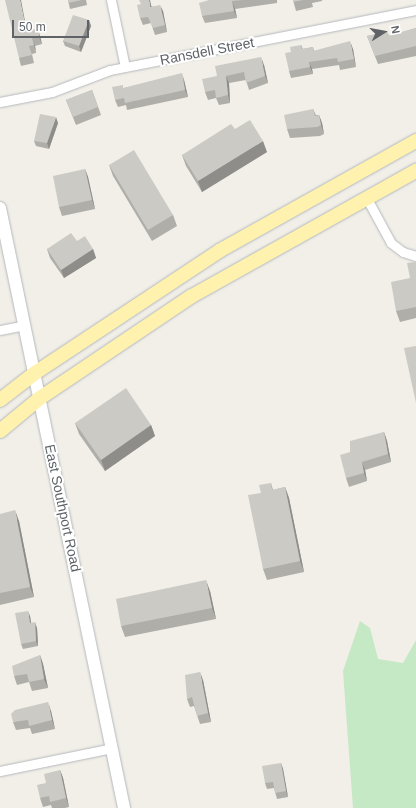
<!DOCTYPE html>
<html>
<head>
<meta charset="utf-8">
<style>
  body { margin:0 }
  #map { position:relative; width:416px; height:808px; overflow:hidden; background:#f1efe8; font-family:Helvetica,sans-serif }
  div>[style] { position:absolute }
  .green>* { inset:0; background:#c5e8c5 }
  .roads { filter:drop-shadow(0 0 1px #b5b8bc) drop-shadow(0 0 1px #b5b8bc) }
  .street>* { height:9px; margin:-4.5px; padding:0 4.5px; transform-origin:4.5px; border-radius:4.5px; background:#fff }
  .secondary>* { height:12px; margin:-6px; padding:0 6px; transform-origin:6px; border-radius:6px; background:#fff }
  .primary>* { height:14px; margin:-7px; padding:0 7px; transform-origin:7px; border-radius:7px; background:#fff2af }
  .wall>* { inset:0; background:#afaea9 }
  .shaded-wall>* { inset:0; background:#8f8d8a }
  .building>* { inset:0; background:#cccac5 }
  span { translate:-50% -50%; white-space:nowrap; text-align:center; line-height:1.15; -webkit-text-stroke:4px #fff; paint-order:stroke }
  .street-label { font-size:14px; color:#5f6368 }
  .north { position:absolute; left:364px; top:12px; width:40px; height:40px; -webkit-text-stroke:3px #fff; paint-order:stroke; rotate:79deg; font-size:11px; font-weight:700; line-height:16px; text-align:center; color:#5f6368 }
  .north::after { content:''; display:block; margin:auto; width:14px; height:18px; background:#5f6368; clip-path:polygon(50% 0,100% 100%,50% 72%,0 100%) }
  .scale { position:absolute; left:12px; top:20px; width:77px; height:18px; box-sizing:border-box; border:2px solid #5f6368; border-top:0; padding-left:5px; font-size:12px; line-height:14px; white-space:nowrap; color:#5f6368; -webkit-text-stroke:3px #fff; paint-order:stroke }
</style>
</head>
<body>
<div id="map">
  <div class="green">
    <div style="clip-path:polygon(360px 621px,370px 628px,378px 659px,403px 663px,416px 640px,416px 808px,353px 808px,343px 671px)"></div>
  </div>
  <div class="roads">
    <div class="street">
      <div style="left:111px;top:0;width:68px;rotate:78.2deg"></div>
      <div style="left:0;top:102px;width:53px;rotate:-10.9deg"></div>
      <div style="left:52px;top:92px;width:62px;rotate:-20.8deg"></div>
      <div style="left:110px;top:70px;width:312px;rotate:-11.1deg"></div>
      <div style="left:366px;top:197px;width:52px;rotate:61.5deg"></div>
      <div style="left:391px;top:243px;width:15px;rotate:37deg"></div>
      <div style="left:403px;top:252px;width:14px;rotate:17deg"></div>
      <div style="left:0;top:330px;width:25px;rotate:-11deg"></div>
      <div style="left:0;top:771px;width:114px;rotate:-11.6deg"></div>
    </div>
    <div class="secondary">
      <div style="left:0;top:208px;width:613px;rotate:78.32deg"></div>
    </div>
    <div class="primary">
      <div style="left:0;top:400px;width:44px;rotate:-37.6deg"></div>
      <div style="left:35px;top:373px;width:221px;rotate:-33.5deg"></div>
      <div style="left:219px;top:251px;width:226px;rotate:-29.2deg"></div>
      <div style="left:0;top:431px;width:52px;rotate:-39.5deg"></div>
      <div style="left:40px;top:398px;width:183px;rotate:-33.9deg"></div>
      <div style="left:192px;top:296px;width:257px;rotate:-29.2deg"></div>
    </div>
  </div>
  <div class="wall">
    <div style="clip-path:polygon(68px 0,86px 0,87px 5px,70px 9px)"></div>
    <div style="clip-path:polygon(209px 0,277px 0,277px 3px,235px 9px,237px 18px,205px 23px,202px 16px)"></div>
    <div style="clip-path:polygon(293px 0,322px 0,322px 1px,312px 3px,313px 7px,296px 11px)"></div>
    <div style="clip-path:polygon(151px 6px,163px 11px,167px 32px,155px 35px,151px 23px,143px 25px,140px 18px)"></div>
    <div style="clip-path:polygon(89px 20px,91px 26px,81px 52px,65px 46px,63px 41px)"></div>
    <div style="clip-path:polygon(416px 28px,416px 56px,378px 64px,367px 36px,387px 32px,389px 36px)"></div>
    <div style="clip-path:polygon(27px 30px,40px 36px,42px 44px,35px 46px,36px 53px,32px 54px,34px 63px,21px 66px,19px 58px)"></div>
    <div style="clip-path:polygon(301px 45px,303px 49px,313px 47px,314px 51px,353px 49px,356px 67px,340px 70px,339px 65px,312px 69px,313px 74px,291px 78px,289px 71px,291px 52px)"></div>
    <div style="clip-path:polygon(264px 65px,268px 83px,249px 90px,246px 80px,229px 83px,230px 103px,219px 105px,216px 98px,208px 100px,205px 92px,217px 76px)"></div>
    <div style="clip-path:polygon(184px 80px,188px 97px,127px 110px,126px 105px,118px 107px,115px 100px,124px 88px)"></div>
    <div style="clip-path:polygon(92px 90px,101px 115px,76px 125px,66px 100px)"></div>
    <div style="clip-path:polygon(313px 109px,316px 115px,319px 115px,322px 123px,324px 134px,320px 136px,290px 138px,287px 129px)"></div>
    <div style="clip-path:polygon(58px 123px,49px 149px,36px 146px,34px 141px)"></div>
    <div style="clip-path:polygon(235px 129px,267px 152px,202px 192px,186px 166px,182px 155px)"></div>
    <div style="clip-path:polygon(109px 165px,173px 215px,177px 226px,152px 241px,113px 176px)"></div>
    <div style="clip-path:polygon(85px 169px,88px 177px,95px 209px,62px 216px,59px 207px)"></div>
    <div style="clip-path:polygon(77px 241px,93px 249px,96px 258px,64px 278px,50px 258px,47px 249px)"></div>
    <div style="clip-path:polygon(416px 262px,416px 318px,400px 322px,396px 311px,410px 278px)"></div>
    <div style="clip-path:polygon(75px 423px,151px 425px,155px 436px,105px 471px,79px 434px)"></div>
    <div style="clip-path:polygon(384px 432px,387px 441px,391px 462px,365px 470px,367px 481px,349px 487px,346px 478px,350px 452px)"></div>
    <div style="clip-path:polygon(271px 483px,273px 490px,285px 487px,289px 498px,304px 572px,267px 580px,263px 569px,261px 493px)"></div>
    <div style="clip-path:polygon(0 514px,19px 521px,34px 597px,0 605px)"></div>
    <div style="clip-path:polygon(210px 591px,216px 619px,125px 637px,121px 626px)"></div>
    <div style="clip-path:polygon(30px 616px,31px 623px,37px 628px,38px 646px,23px 649px,21px 644px)"></div>
    <div style="clip-path:polygon(40px 655px,43px 664px,48px 688px,32px 691px,29px 682px,17px 685px,14px 676px)"></div>
    <div style="clip-path:polygon(203px 680px,211px 722px,200px 724px,194px 706px,190px 707px,187px 699px)"></div>
    <div style="clip-path:polygon(51px 711px,55px 729px,32px 734px,30px 728px,16px 730px,13px 722px)"></div>
    <div style="clip-path:polygon(281px 763px,283px 769px,288px 797px,277px 799px,274px 788px,267px 789px,265px 783px)"></div>
    <div style="clip-path:polygon(60px 770px,63px 778px,69px 807px,65px 808px,52px 808px,51px 805px,43px 807px,40px 798px,46px 783px)"></div>
  </div>
  <div class="shaded-wall">
    <div style="clip-path:polygon(20px 0,21px 0,28px 37px,26px 30px)"></div>
    <div style="clip-path:polygon(149px 0,150px 0,153px 14px,150px 7px)"></div>
    <div style="clip-path:polygon(232px 1px,235px 9px,237px 18px,234px 11px)"></div>
    <div style="clip-path:polygon(160px 5px,163px 11px,167px 32px,165px 25px)"></div>
    <div style="clip-path:polygon(89px 20px,91px 26px,81px 52px,79px 46px)"></div>
    <div style="clip-path:polygon(38px 29px,40px 36px,42px 44px,39px 37px)"></div>
    <div style="clip-path:polygon(32px 38px,35px 46px,36px 53px,34px 45px)"></div>
    <div style="clip-path:polygon(350px 41px,353px 49px,356px 67px,354px 59px)"></div>
    <div style="clip-path:polygon(261px 57px,264px 65px,268px 83px,265px 76px)"></div>
    <div style="clip-path:polygon(309px 62px,312px 69px,313px 74px,310px 67px)"></div>
    <div style="clip-path:polygon(182px 73px,184px 80px,188px 97px,185px 90px)"></div>
    <div style="clip-path:polygon(226px 76px,229px 83px,230px 103px,228px 95px)"></div>
    <div style="clip-path:polygon(319px 115px,322px 123px,324px 134px,321px 125px)"></div>
    <div style="clip-path:polygon(56px 117px,58px 123px,49px 149px,47px 143px)"></div>
    <div style="clip-path:polygon(263px 141px,267px 152px,202px 192px,198px 181px)"></div>
    <div style="clip-path:polygon(85px 169px,88px 177px,95px 209px,92px 200px)"></div>
    <div style="clip-path:polygon(93px 249px,96px 258px,64px 278px,61px 270px)"></div>
    <div style="clip-path:polygon(151px 425px,155px 436px,105px 471px,101px 460px)"></div>
    <div style="clip-path:polygon(384px 432px,387px 441px,391px 462px,388px 454px)"></div>
    <div style="clip-path:polygon(362px 462px,365px 470px,367px 481px,364px 473px)"></div>
    <div style="clip-path:polygon(285px 487px,289px 498px,304px 572px,300px 561px)"></div>
    <div style="clip-path:polygon(15px 510px,19px 521px,34px 597px,30px 587px)"></div>
    <div style="clip-path:polygon(206px 580px,210px 591px,216px 619px,212px 608px)"></div>
    <div style="clip-path:polygon(28px 611px,30px 616px,32px 629px,30px 623px)"></div>
    <div style="clip-path:polygon(35px 622px,37px 628px,38px 646px,36px 641px)"></div>
    <div style="clip-path:polygon(40px 655px,43px 664px,48px 688px,44px 679px)"></div>
    <div style="clip-path:polygon(200px 672px,203px 680px,211px 722px,208px 713px)"></div>
    <div style="clip-path:polygon(48px 702px,51px 711px,55px 729px,52px 720px)"></div>
    <div style="clip-path:polygon(281px 763px,283px 769px,288px 797px,286px 791px)"></div>
    <div style="clip-path:polygon(60px 770px,63px 778px,69px 807px,66px 798px)"></div>
  </div>
  <div class="building">
    <div style="clip-path:polygon(5px 0,20px 0,26px 30px,38px 29px,39px 37px,32px 38px,34px 45px,29px 46px,32px 55px,19px 58px)"></div>
    <div style="clip-path:polygon(68px 0,82px 0,68px 3px)"></div>
    <div style="clip-path:polygon(139px 0,149px 0,150px 7px,160px 5px,165px 25px,153px 28px,148px 17px,140px 18px,137px 5px,141px 4px)"></div>
    <div style="clip-path:polygon(209px 0,243px 0,232px 1px,234px 11px,202px 16px,199px 3px)"></div>
    <div style="clip-path:polygon(293px 0,303px 0,293px 2px)"></div>
    <div style="clip-path:polygon(73px 15px,89px 20px,79px 46px,63px 41px)"></div>
    <div style="clip-path:polygon(416px 28px,416px 46px,375px 56px,367px 36px,387px 32px,388px 36px)"></div>
    <div style="clip-path:polygon(350px 41px,354px 59px,338px 62px,337px 58px,309px 62px,310px 67px,289px 71px,285px 53px,291px 52px,290px 47px,301px 45px,302px 49px,313px 47px,313px 51px)"></div>
    <div style="clip-path:polygon(261px 57px,265px 76px,246px 83px,244px 72px,226px 76px,228px 95px,216px 98px,215px 90px,205px 92px,202px 79px,217px 76px,215px 66px)"></div>
    <div style="clip-path:polygon(182px 73px,185px 90px,125px 103px,124px 98px,115px 100px,112px 87px,123px 85px,123px 88px)"></div>
    <div style="clip-path:polygon(92px 90px,98px 107px,73px 117px,66px 100px)"></div>
    <div style="clip-path:polygon(313px 109px,315px 116px,319px 115px,321px 125px,317px 127px,287px 129px,284px 115px)"></div>
    <div style="clip-path:polygon(40px 114px,56px 117px,47px 143px,34px 141px)"></div>
    <div style="clip-path:polygon(250px 120px,263px 141px,198px 181px,182px 155px,231px 124px,235px 129px)"></div>
    <div style="clip-path:polygon(134px 150px,173px 215px,148px 230px,109px 165px)"></div>
    <div style="clip-path:polygon(85px 169px,92px 200px,59px 207px,53px 176px)"></div>
    <div style="clip-path:polygon(71px 233px,77px 241px,85px 236px,93px 249px,61px 270px,47px 249px)"></div>
    <div style="clip-path:polygon(416px 262px,416px 307px,396px 311px,391px 282px,410px 278px,407px 263px)"></div>
    <div style="clip-path:polygon(416px 346px,416px 403px,404px 348px)"></div>
    <div style="clip-path:polygon(126px 388px,151px 425px,101px 460px,75px 423px)"></div>
    <div style="clip-path:polygon(384px 432px,388px 454px,362px 462px,364px 473px,346px 478px,340px 455px,350px 452px,350px 441px)"></div>
    <div style="clip-path:polygon(271px 483px,272px 490px,285px 487px,300px 561px,263px 569px,248px 495px,261px 493px,259px 485px)"></div>
    <div style="clip-path:polygon(15px 510px,30px 587px,0 593px,0 514px)"></div>
    <div style="clip-path:polygon(206px 580px,212px 608px,121px 626px,116px 599px)"></div>
    <div style="clip-path:polygon(28px 611px,30px 623px,35px 622px,36px 641px,21px 644px,15px 613px)"></div>
    <div style="clip-path:polygon(40px 655px,44px 679px,29px 682px,27px 674px,14px 676px,12px 666px)"></div>
    <div style="clip-path:polygon(200px 672px,208px 713px,197px 716px,192px 697px,187px 699px,185px 675px)"></div>
    <div style="clip-path:polygon(48px 702px,52px 720px,29px 726px,28px 720px,13px 722px,11px 714px,15px 710px)"></div>
    <div style="clip-path:polygon(281px 763px,286px 791px,275px 793px,273px 782px,265px 783px,262px 766px)"></div>
    <div style="clip-path:polygon(60px 770px,66px 798px,50px 802px,49px 796px,40px 798px,37px 785px,46px 783px,44px 774px)"></div>
  </div>
  <div class="street-label">
    <span style="left:207px;top:51px;rotate:-11deg">Ransdell Street</span>
    <span style="left:63px;top:508px;rotate:78deg">East Southport Road</span>
  </div>
  <div class="north">N</div>
  <div class="scale">50 m</div>
</div>
</body>
</html>
